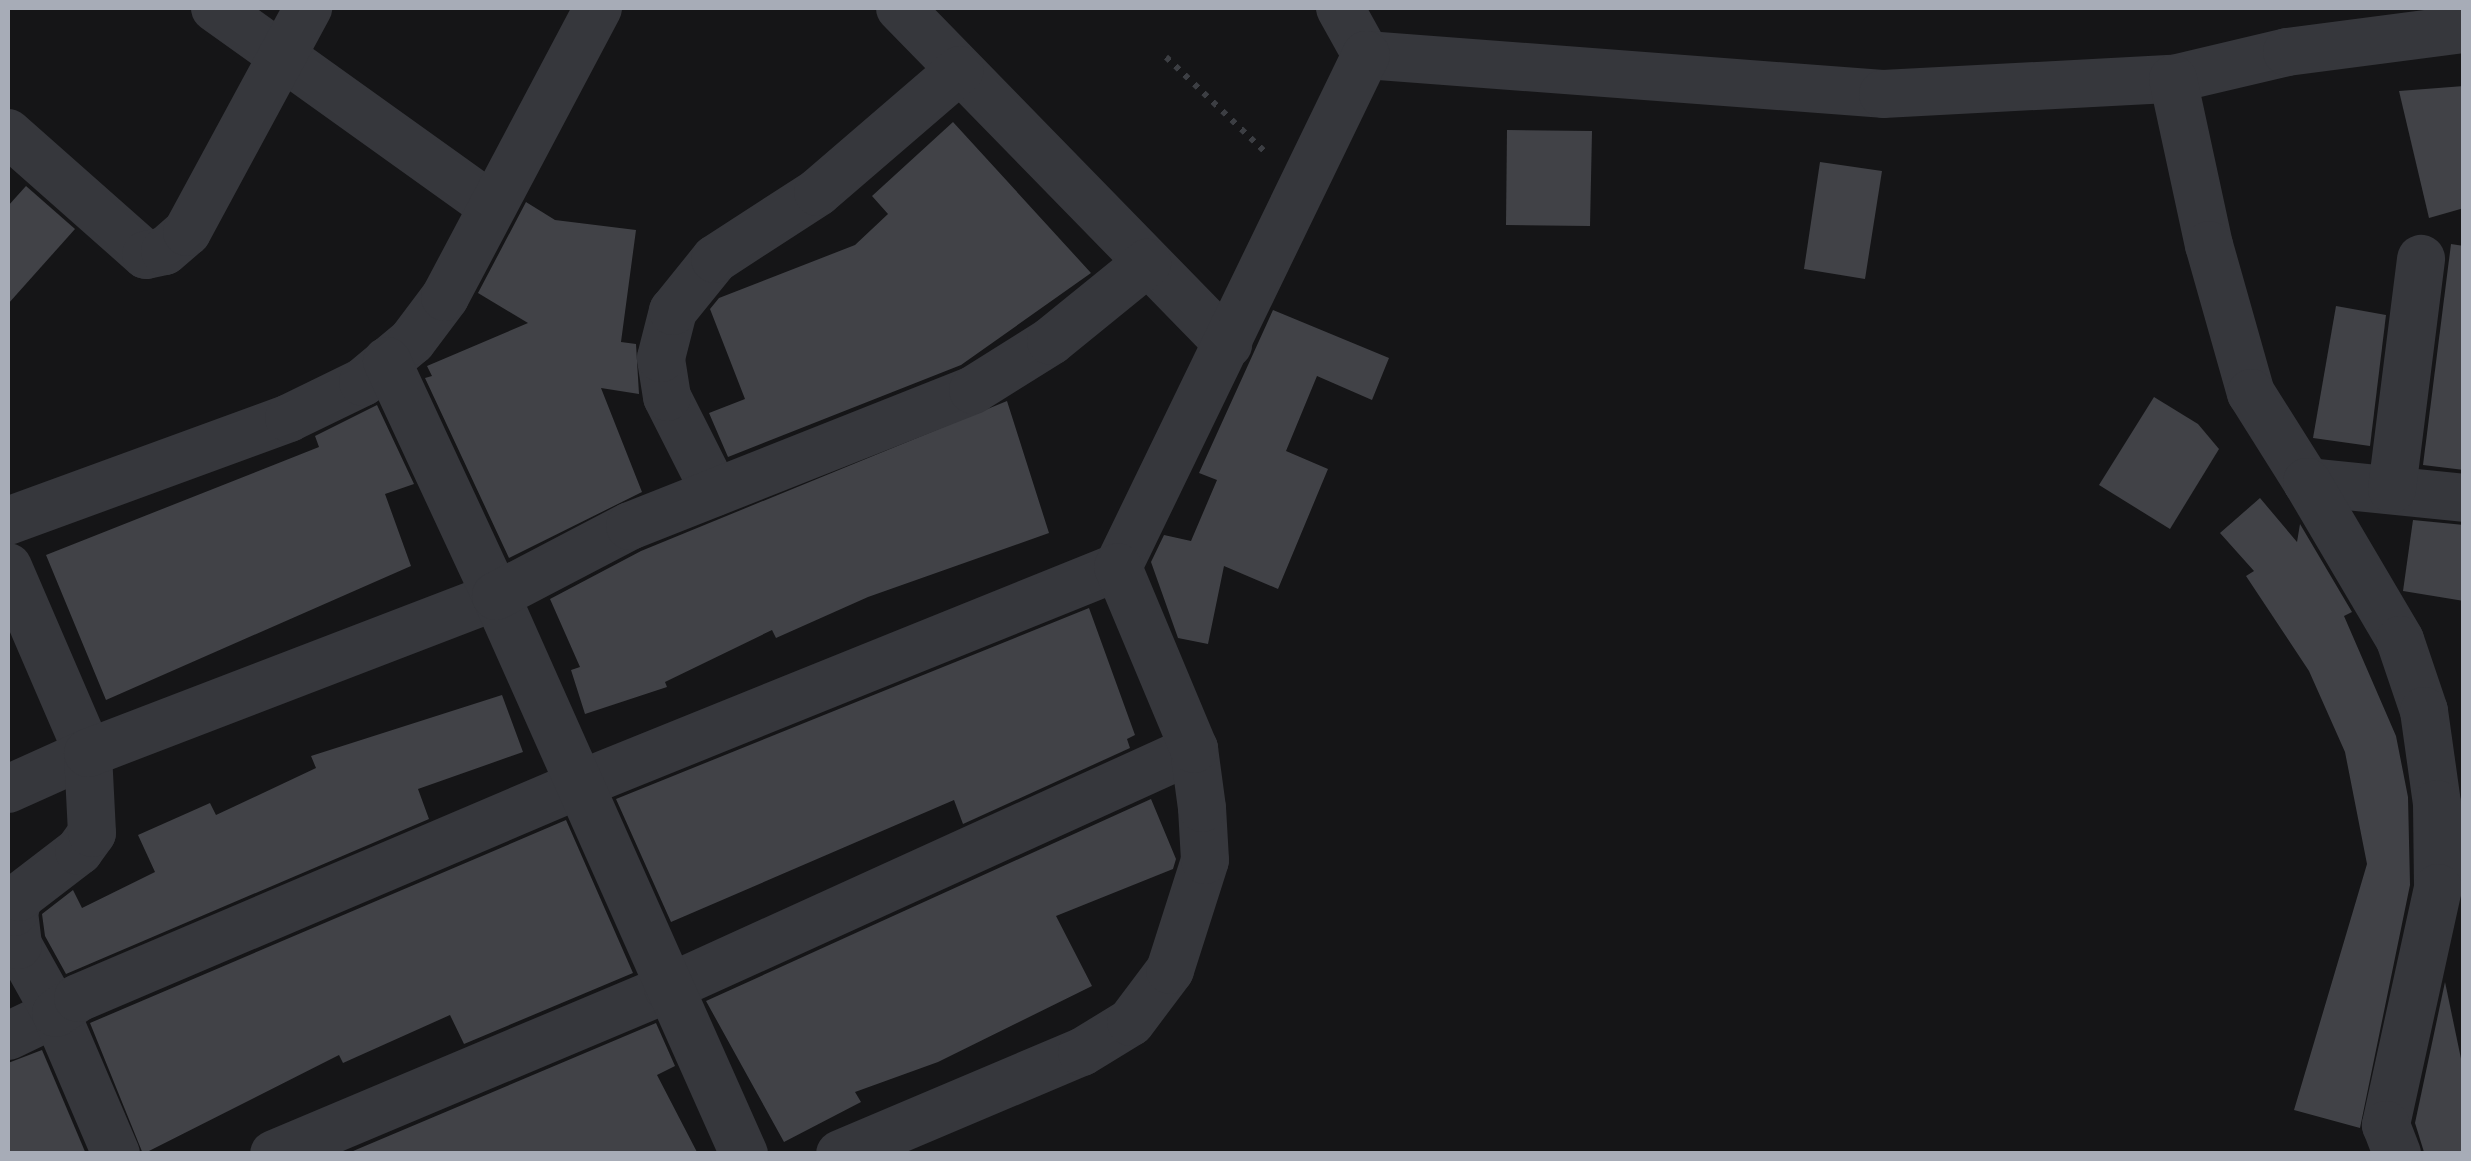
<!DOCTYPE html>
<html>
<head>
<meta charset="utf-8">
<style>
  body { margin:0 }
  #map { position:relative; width:2471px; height:1161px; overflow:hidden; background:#151517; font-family:"Space Grotesk",sans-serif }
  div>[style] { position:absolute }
  .building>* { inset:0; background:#414247 }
  .path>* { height:6px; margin-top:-3px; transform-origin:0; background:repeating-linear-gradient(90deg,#3c3e43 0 5px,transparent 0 13px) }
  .minor>* { height:48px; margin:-24px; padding:0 24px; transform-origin:24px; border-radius:24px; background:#36373c }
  span { translate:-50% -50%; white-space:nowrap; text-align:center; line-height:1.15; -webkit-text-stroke:9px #101012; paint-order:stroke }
  .frame { position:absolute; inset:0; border:10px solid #a7acb7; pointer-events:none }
</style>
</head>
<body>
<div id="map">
  <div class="building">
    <div style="clip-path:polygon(2464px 86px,2464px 208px,2429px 218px,2399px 91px)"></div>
    <div style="clip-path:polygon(953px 122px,1091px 273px,961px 365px,728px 457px,709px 413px,745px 399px,710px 309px,719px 298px,855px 245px,888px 214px,872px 196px)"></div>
    <div style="clip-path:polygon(1507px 130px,1592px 131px,1590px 226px,1506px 225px)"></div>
    <div style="clip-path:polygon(1820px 162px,1882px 171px,1865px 279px,1804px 269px)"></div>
    <div style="clip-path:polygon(26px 186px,75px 229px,8px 304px,8px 206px)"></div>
    <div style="clip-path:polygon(526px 202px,555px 220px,636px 230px,621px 342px,636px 344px,639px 394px,601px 388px,642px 492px,509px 558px,425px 378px,432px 376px,427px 366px,528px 323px,478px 293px)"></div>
    <div style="clip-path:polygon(2451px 244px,2464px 246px,2464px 470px,2423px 465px)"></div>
    <div style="clip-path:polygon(2336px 306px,2386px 315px,2370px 446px,2313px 438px)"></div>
    <div style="clip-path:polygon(1273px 310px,1389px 358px,1372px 400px,1317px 376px,1286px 451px,1328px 469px,1278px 589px,1224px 566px,1208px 644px,1178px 638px,1151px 562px,1164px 535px,1191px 541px,1217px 480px,1199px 473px)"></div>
    <div style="clip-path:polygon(2154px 397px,2198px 424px,2219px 449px,2170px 529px,2099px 485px)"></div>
    <div style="clip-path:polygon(1007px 401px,1049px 533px,868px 597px,776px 638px,772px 630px,665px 682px,667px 687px,585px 714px,571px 670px,580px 667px,550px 599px,641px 551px)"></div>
    <div style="clip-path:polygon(377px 405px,414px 484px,385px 494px,411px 566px,106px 700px,46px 555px,319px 447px,315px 436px)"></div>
    <div style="clip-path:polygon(2260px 498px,2297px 542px,2300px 524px,2352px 612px,2344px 616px,2396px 736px,2408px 797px,2410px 885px,2360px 1128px,2294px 1110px,2367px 864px,2345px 752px,2309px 671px,2246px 576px,2254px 571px,2220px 533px)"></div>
    <div style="clip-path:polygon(2413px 520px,2464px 525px,2464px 601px,2403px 591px)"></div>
    <div style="clip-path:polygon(1089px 608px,1135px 735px,1127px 739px,1130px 748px,963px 824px,954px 800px,671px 922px,616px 799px)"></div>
    <div style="clip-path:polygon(502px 695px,523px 752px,418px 789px,429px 819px,66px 974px,45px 936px,42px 914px,73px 890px,82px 908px,155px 872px,138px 835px,210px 803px,216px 815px,316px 768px,311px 756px)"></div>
    <div style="clip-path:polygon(1151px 799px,1176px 859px,1173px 869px,1056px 916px,1092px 986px,938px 1062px,855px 1092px,861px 1102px,784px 1142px,706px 1001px)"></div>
    <div style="clip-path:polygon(566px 820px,633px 973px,464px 1044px,450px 1015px,343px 1063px,339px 1055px,143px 1154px,90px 1023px)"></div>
    <div style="clip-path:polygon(2445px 982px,2464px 1073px,2464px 1154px,2424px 1152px,2415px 1123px)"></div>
    <div style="clip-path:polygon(656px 1023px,675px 1066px,657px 1075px,698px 1154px,346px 1154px)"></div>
    <div style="clip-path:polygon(42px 1050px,86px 1154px,8px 1154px,8px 1063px)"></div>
  </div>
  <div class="path">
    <div style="left:1166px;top:57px;width:139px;rotate:43.8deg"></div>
  </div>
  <div class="minor">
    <div style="left:215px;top:8px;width:340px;rotate:35.6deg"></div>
    <div style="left:900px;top:8px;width:470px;rotate:45.7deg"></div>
    <div style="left:1340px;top:8px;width:54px;rotate:61deg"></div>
    <div style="left:1366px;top:55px;width:518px;rotate:4.31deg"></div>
    <div style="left:1883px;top:94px;width:290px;rotate:-3deg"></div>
    <div style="left:2173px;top:79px;width:117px;rotate:-13.3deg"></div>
    <div style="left:2287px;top:52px;width:178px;rotate:-7.4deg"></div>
    <div style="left:2173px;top:79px;width:170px;rotate:77.8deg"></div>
    <div style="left:2209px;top:245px;width:154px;rotate:74.2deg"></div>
    <div style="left:2251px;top:393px;width:105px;rotate:57.8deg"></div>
    <div style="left:2307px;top:482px;width:158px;rotate:5.8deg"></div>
    <div style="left:8px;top:133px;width:184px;rotate:41.5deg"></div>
    <div style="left:146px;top:255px;width:19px;rotate:-12deg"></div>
    <div style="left:165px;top:251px;width:29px;rotate:-41deg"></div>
    <div style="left:187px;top:232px;width:255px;rotate:-61.6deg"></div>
    <div style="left:2307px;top:482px;width:183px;rotate:59.5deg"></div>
    <div style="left:2400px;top:640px;width:75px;rotate:71.3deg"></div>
    <div style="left:2424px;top:711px;width:94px;rotate:82deg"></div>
    <div style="left:2437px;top:804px;width:84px;rotate:89.3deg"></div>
    <div style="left:2438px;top:888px;width:243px;rotate:102.4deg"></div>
    <div style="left:2386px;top:1125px;width:31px;rotate:69deg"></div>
    <div style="left:2392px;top:489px;width:232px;rotate:-82.8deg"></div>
    <div style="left:715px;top:492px;width:106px;rotate:-116.8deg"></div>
    <div style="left:667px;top:397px;width:39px;rotate:-99deg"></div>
    <div style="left:661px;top:358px;width:49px;rotate:-75.7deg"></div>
    <div style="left:673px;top:311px;width:67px;rotate:-51.1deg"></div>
    <div style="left:715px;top:259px;width:123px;rotate:-33deg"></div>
    <div style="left:818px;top:192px;width:187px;rotate:-40.7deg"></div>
    <div style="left:8px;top:521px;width:299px;rotate:-20.1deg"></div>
    <div style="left:289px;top:418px;width:82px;rotate:-25.9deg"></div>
    <div style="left:363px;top:382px;width:64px;rotate:-39.9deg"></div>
    <div style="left:412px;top:341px;width:55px;rotate:-53.1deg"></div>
    <div style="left:445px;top:297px;width:327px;rotate:-62.1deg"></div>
    <div style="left:8px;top:567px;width:202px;rotate:66.7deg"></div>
    <div style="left:88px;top:753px;width:88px;rotate:155.8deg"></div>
    <div style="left:8px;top:1036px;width:53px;rotate:-25.6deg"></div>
    <div style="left:56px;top:1013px;width:78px;rotate:-119.2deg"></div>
    <div style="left:18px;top:945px;width:33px;rotate:-97deg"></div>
    <div style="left:14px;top:912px;width:16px;rotate:-72deg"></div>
    <div style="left:19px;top:897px;width:76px;rotate:-37.5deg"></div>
    <div style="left:79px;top:851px;width:22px;rotate:-54deg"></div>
    <div style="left:92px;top:833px;width:80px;rotate:-92.9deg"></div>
    <div style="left:88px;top:753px;width:437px;rotate:-21deg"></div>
    <div style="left:496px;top:596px;width:259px;rotate:-114.9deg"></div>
    <div style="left:116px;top:1154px;width:153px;rotate:-113.1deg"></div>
    <div style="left:56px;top:1013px;width:27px;rotate:-34deg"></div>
    <div style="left:78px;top:998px;width:549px;rotate:-23.06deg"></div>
    <div style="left:583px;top:783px;width:577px;rotate:-21.99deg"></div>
    <div style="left:1118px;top:567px;width:569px;rotate:-64.16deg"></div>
    <div style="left:274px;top:1154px;width:428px;rotate:-22.8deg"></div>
    <div style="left:668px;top:988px;width:578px;rotate:-24.44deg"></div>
    <div style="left:744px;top:1154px;width:611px;rotate:-113.96deg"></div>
    <div style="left:496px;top:596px;width:151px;rotate:-27.6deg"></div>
    <div style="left:630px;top:526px;width:369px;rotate:-21.6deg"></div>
    <div style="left:973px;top:390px;width:92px;rotate:-32.1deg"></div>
    <div style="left:1051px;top:341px;width:124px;rotate:-39.1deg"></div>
    <div style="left:840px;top:1154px;width:263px;rotate:-22.9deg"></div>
    <div style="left:1082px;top:1052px;width:57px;rotate:-31.5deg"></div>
    <div style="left:1131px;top:1022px;width:65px;rotate:-53.1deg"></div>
    <div style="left:1170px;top:970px;width:115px;rotate:-72.3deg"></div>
    <div style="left:1205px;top:860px;width:52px;rotate:-93.3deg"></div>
    <div style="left:1202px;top:808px;width:60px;rotate:-97.7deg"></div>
    <div style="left:1194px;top:749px;width:197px;rotate:-112.7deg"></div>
  </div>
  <div class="frame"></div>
</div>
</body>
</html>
